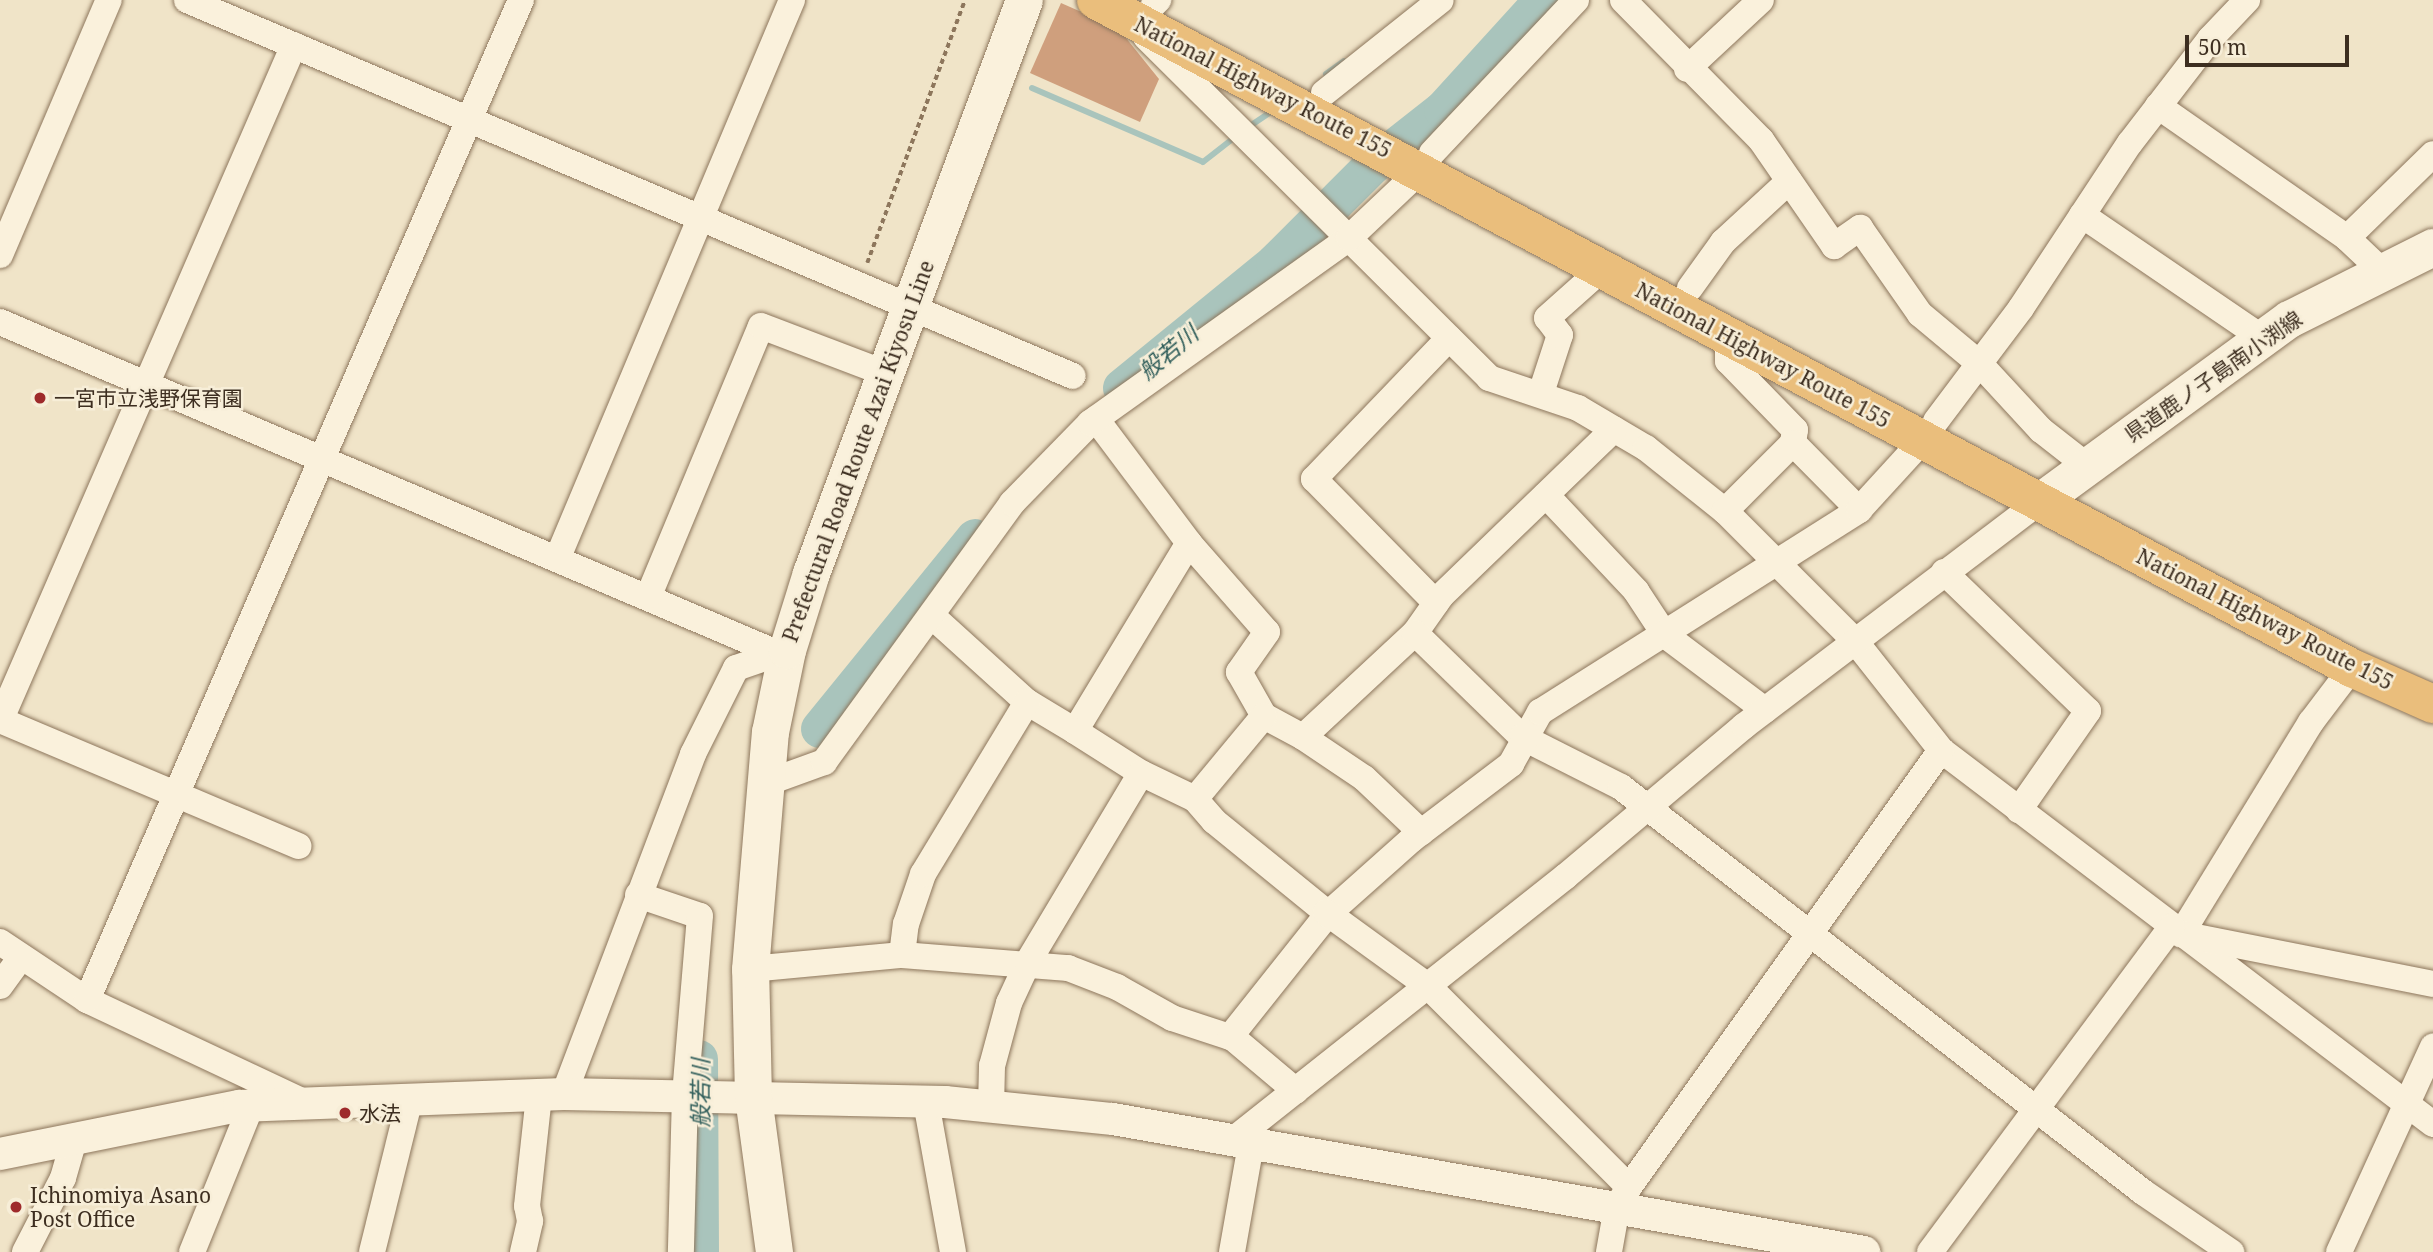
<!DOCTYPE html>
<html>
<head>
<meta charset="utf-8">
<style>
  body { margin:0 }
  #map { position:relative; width:2433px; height:1252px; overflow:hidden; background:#f0e4c8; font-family:"Noto Serif","Noto Sans JP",serif }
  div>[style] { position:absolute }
  .stream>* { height:6px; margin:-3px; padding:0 3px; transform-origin:3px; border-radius:3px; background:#a9c4bc }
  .river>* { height:38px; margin:-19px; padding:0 19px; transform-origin:19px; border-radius:19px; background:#a9c4bc }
  .building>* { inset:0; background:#cf9f7d }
  .path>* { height:3.5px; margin-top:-1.75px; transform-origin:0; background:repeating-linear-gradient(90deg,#8d765c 0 5px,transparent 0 8.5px) }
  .roads { filter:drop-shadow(0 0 2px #8d765c) drop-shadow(0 0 2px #8d765c) }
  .minor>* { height:26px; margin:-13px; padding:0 13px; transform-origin:13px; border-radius:13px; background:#faf1dc }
  .tertiary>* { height:32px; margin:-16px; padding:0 16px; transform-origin:16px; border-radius:16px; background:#faf1dc }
  .secondary>* { height:37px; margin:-18.5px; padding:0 18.5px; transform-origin:18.5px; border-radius:18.5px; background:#faf1dc }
  .trunk>* { height:38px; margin:-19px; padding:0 19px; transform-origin:19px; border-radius:19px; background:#eabe7c }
  .dots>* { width:19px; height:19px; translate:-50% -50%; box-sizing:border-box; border:4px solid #f7eed8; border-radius:50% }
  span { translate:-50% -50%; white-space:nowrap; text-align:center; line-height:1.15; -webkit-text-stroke:5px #f7eed8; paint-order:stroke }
  .street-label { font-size:21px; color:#3d2e20 }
  .poi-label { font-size:21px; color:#3d2e20 }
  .left { translate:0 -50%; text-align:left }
  .water-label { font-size:23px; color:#2f5d5a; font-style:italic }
  .scale { position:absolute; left:2185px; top:35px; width:164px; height:32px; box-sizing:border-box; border:4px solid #3d2e20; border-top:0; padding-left:9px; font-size:21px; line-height:24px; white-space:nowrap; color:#3d2e20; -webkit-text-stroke:5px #f7eed8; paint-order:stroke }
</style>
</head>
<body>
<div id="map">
  <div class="stream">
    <div style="left:1326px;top:74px;width:22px;rotate:-36deg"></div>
    <div style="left:1032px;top:88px;width:186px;rotate:23.4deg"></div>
    <div style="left:1203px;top:162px;width:39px;rotate:-38deg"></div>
    <div style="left:1247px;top:128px;width:29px;rotate:-34deg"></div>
  </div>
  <div class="river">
    <div style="left:1122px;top:388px;width:198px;rotate:-39.2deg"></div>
    <div style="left:1275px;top:263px;width:139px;rotate:-45deg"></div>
    <div style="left:1373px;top:165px;width:89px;rotate:-38.2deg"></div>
    <div style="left:1443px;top:110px;width:149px;rotate:-47.7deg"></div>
    <div style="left:820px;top:729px;width:246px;rotate:-50.9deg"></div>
    <div style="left:699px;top:1059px;width:193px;rotate:89.7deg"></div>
  </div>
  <div class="building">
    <div style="clip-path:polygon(1061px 3px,1118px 28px,1159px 79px,1140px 122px,1030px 73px)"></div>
  </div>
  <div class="path">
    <div style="left:867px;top:263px;width:281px;rotate:-69.6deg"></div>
  </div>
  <div class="roads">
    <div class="minor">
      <div style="left:187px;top:0;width:962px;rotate:23deg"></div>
      <div style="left:1623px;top:0;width:197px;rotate:45.4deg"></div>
      <div style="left:1761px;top:140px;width:129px;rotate:55.4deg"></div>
      <div style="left:1834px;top:246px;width:32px;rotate:-35deg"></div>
      <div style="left:1860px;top:228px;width:105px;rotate:55.1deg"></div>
      <div style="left:1920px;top:314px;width:78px;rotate:39.8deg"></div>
      <div style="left:1980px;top:364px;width:90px;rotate:47.3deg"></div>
      <div style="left:2041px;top:430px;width:58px;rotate:38deg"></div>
      <div style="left:1154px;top:4px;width:6px;rotate:-45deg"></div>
      <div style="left:1146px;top:37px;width:484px;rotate:44.8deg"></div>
      <div style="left:1489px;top:378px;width:94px;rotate:18.6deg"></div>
      <div style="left:1578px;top:408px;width:79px;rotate:30.5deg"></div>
      <div style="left:1646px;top:448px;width:101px;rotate:38.6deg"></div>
      <div style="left:1725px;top:511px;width:184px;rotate:45deg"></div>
      <div style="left:1855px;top:641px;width:139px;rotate:51.7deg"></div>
      <div style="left:1941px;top:750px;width:618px;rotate:37.24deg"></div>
      <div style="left:1687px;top:69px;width:101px;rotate:-43deg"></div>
      <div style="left:1324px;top:93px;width:149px;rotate:-38.5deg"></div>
      <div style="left:2158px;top:106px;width:231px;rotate:34.9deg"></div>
      <div style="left:2347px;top:238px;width:50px;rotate:43.4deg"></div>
      <div style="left:1432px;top:153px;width:210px;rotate:-46.7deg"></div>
      <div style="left:2082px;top:215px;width:218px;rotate:34.3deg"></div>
      <div style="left:2347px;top:238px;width:120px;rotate:-44.3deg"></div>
      <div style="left:0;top:255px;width:277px;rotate:-66.9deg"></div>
      <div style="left:1690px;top:288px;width:57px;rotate:-54.3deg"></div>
      <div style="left:1723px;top:242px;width:90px;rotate:-42.7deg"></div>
      <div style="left:0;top:322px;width:847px;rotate:23.08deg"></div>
      <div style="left:1728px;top:335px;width:26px;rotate:90deg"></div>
      <div style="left:1728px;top:361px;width:96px;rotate:45.8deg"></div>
      <div style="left:1795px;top:430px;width:13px;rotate:99deg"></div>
      <div style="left:1793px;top:443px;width:94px;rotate:45.4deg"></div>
      <div style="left:1541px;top:393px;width:61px;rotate:-71.9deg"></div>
      <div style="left:1560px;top:335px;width:21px;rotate:-127deg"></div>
      <div style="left:1547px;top:318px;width:74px;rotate:-41.7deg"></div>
      <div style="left:1096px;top:419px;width:155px;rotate:53.1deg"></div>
      <div style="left:1189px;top:543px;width:118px;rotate:48.8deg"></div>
      <div style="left:1267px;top:632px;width:49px;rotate:125deg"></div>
      <div style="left:1239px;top:672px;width:51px;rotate:60.4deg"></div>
      <div style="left:1264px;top:716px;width:44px;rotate:28.3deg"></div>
      <div style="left:1303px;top:737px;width:153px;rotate:-42.9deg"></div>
      <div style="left:1415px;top:633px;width:45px;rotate:-54.9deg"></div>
      <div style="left:1441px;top:596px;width:240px;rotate:-44deg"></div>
      <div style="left:1936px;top:421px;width:141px;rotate:-53deg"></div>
      <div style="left:2021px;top:308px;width:198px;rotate:-56.6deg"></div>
      <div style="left:2130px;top:143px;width:131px;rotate:-52.4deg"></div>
      <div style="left:2210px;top:39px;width:54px;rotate:-46.5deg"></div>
      <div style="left:1546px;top:495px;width:132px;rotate:46.8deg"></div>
      <div style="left:1636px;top:591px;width:53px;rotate:56.6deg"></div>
      <div style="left:1665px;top:635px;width:125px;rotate:36.9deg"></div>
      <div style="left:1725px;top:511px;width:96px;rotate:-45deg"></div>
      <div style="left:558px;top:557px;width:604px;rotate:-67.21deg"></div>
      <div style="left:1944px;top:572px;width:200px;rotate:44deg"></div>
      <div style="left:2088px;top:711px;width:121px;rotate:124.9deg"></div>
      <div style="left:649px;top:595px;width:291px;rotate:-67.4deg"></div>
      <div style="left:761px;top:326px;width:133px;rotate:20.8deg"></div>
      <div style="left:1436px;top:603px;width:174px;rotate:-134.5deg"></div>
      <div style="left:1314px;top:479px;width:195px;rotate:-46.2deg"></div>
      <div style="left:932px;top:616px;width:128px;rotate:42.2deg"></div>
      <div style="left:1027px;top:702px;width:56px;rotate:31.1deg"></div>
      <div style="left:1075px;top:731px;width:220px;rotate:-58.8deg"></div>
      <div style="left:1415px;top:633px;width:149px;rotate:44.2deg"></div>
      <div style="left:1522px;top:737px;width:111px;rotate:26.8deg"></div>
      <div style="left:1621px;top:787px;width:661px;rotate:37.81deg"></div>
      <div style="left:2143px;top:1192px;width:107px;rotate:34.3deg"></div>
      <div style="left:2352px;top:668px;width:68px;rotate:127.2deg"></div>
      <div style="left:2311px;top:722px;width:249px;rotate:121.5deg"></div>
      <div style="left:2181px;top:934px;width:257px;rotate:11.2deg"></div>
      <div style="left:0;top:720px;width:324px;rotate:22.9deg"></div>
      <div style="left:0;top:721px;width:737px;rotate:-66.5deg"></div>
      <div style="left:1075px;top:731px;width:78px;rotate:32.5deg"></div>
      <div style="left:1303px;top:737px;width:73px;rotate:33.9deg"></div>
      <div style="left:1364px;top:778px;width:79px;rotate:43.5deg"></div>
      <div style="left:766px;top:783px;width:62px;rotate:-19.9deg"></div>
      <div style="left:824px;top:762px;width:320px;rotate:-54deg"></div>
      <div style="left:1012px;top:503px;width:112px;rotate:-45.7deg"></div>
      <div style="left:1090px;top:423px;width:318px;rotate:-35.5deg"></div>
      <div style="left:1349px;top:238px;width:99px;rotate:-43.4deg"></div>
      <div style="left:1195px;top:799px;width:108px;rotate:-50.3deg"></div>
      <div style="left:638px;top:895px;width:65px;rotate:18.7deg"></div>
      <div style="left:700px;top:916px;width:179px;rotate:94.8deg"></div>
      <div style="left:685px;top:1094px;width:158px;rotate:91.5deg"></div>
      <div style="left:0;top:942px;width:105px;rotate:33.7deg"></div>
      <div style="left:87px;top:1000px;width:242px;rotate:25.2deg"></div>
      <div style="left:902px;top:955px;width:31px;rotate:-83deg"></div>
      <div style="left:906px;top:924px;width:53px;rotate:-71.2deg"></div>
      <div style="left:923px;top:874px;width:201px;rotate:-58.8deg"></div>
      <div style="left:750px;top:969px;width:153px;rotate:-5.3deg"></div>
      <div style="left:902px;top:955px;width:167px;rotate:4.5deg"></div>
      <div style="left:1068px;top:968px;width:53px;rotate:21.2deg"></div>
      <div style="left:1117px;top:987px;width:63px;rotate:29.4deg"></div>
      <div style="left:1172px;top:1018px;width:64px;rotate:18.2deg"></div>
      <div style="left:1233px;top:1038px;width:82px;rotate:40.1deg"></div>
      <div style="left:0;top:986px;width:36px;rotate:-54deg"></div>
      <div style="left:87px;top:1000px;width:1090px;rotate:-66.54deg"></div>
      <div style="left:1230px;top:1037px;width:157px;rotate:-51.5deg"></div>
      <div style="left:1328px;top:914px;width:111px;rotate:-41.7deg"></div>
      <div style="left:1411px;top:840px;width:126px;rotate:-37.2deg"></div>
      <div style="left:1511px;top:764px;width:60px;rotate:-60.9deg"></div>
      <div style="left:1540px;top:712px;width:378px;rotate:-32.3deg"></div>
      <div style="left:1859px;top:510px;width:95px;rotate:-47.6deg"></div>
      <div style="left:564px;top:1094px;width:364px;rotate:-69.2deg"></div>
      <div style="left:693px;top:754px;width:96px;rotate:-63.4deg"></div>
      <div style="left:736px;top:668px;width:52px;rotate:-19.1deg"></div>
      <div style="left:926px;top:1102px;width:152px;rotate:79.8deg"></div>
      <div style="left:991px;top:1107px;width:41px;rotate:-88.6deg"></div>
      <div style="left:992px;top:1066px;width:65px;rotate:-74.9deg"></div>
      <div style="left:1009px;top:1003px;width:45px;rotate:-65.1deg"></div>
      <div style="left:1028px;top:962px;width:220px;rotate:-59.1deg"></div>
      <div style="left:1141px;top:773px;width:60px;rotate:25.7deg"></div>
      <div style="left:1195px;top:799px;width:29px;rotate:49deg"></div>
      <div style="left:1214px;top:821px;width:144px;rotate:39.1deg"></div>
      <div style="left:1326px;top:912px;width:126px;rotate:36deg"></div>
      <div style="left:1428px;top:986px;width:284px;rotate:45deg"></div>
      <div style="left:1629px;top:1187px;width:23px;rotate:121deg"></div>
      <div style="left:1617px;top:1207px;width:46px;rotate:100.1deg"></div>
      <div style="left:1233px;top:1140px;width:425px;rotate:-38.4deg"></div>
      <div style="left:1566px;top:876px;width:233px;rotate:-40.1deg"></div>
      <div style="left:1744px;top:726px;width:372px;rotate:-37.2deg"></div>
      <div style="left:1629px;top:1187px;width:537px;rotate:-54.47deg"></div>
      <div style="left:25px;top:1252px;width:83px;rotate:-62.8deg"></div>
      <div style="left:63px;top:1178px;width:40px;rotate:-74deg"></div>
      <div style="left:192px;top:1252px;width:157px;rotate:-68deg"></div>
      <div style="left:372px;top:1252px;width:159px;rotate:-76.1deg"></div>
      <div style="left:523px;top:1252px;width:32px;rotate:-77deg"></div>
      <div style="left:530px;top:1221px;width:15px;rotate:-101deg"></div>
      <div style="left:527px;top:1206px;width:112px;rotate:-83.8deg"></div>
      <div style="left:1232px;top:1252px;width:110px;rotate:-80deg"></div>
      <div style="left:1930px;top:1252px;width:405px;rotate:-53.4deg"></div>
      <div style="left:2339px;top:1252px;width:226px;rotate:-65.4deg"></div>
    </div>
    <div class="tertiary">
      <div style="left:0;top:1154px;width:244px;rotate:-11.4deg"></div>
      <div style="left:239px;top:1106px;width:325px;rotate:-2.1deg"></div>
      <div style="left:564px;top:1094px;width:381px;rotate:1.2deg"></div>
      <div style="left:945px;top:1102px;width:169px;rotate:5.8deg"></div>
      <div style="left:1113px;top:1119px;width:763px;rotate:10.04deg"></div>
    </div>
    <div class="secondary">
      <div style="left:2040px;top:501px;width:308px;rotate:-36.2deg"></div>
      <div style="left:2289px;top:319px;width:161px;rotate:-26.6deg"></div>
      <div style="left:774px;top:1252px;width:156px;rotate:-97.7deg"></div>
      <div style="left:753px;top:1097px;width:128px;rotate:-91.3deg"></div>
      <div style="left:750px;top:969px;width:238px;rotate:-85.2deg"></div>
      <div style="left:770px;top:732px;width:84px;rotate:-78.3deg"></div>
      <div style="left:787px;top:650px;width:81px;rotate:-72.7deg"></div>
      <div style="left:811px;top:573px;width:611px;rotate:-69.61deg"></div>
    </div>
    <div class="trunk">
      <div style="left:1096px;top:0;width:1423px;rotate:28.01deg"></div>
      <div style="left:2352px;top:668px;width:89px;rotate:24deg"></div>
    </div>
  </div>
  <div class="dots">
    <div style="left:40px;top:398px;background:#9e2a2b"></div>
    <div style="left:345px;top:1113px;background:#9e2a2b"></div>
    <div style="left:16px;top:1207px;background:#9e2a2b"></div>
  </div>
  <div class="street-label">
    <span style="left:1263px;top:87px;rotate:27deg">National Highway Route 155</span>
    <span style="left:1763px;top:355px;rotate:28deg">National Highway Route 155</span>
    <span style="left:2213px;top:376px;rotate:-35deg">県道鹿ノ子島南小渕線</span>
    <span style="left:858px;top:451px;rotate:-70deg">Prefectural Road Route Azai Kiyosu Line</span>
    <span style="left:2265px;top:619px;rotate:27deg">National Highway Route 155</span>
  </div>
  <div class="poi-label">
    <span class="left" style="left:54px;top:398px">一宮市立浅野保育園</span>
    <span class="left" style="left:359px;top:1113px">水法</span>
    <span class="left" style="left:30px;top:1207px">Ichinomiya Asano<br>Post Office</span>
  </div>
  <div class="water-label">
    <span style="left:1168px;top:352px;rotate:-40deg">般若川</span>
    <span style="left:700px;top:1093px;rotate:-90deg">般若川</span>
  </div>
  <div class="scale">50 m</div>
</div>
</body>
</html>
